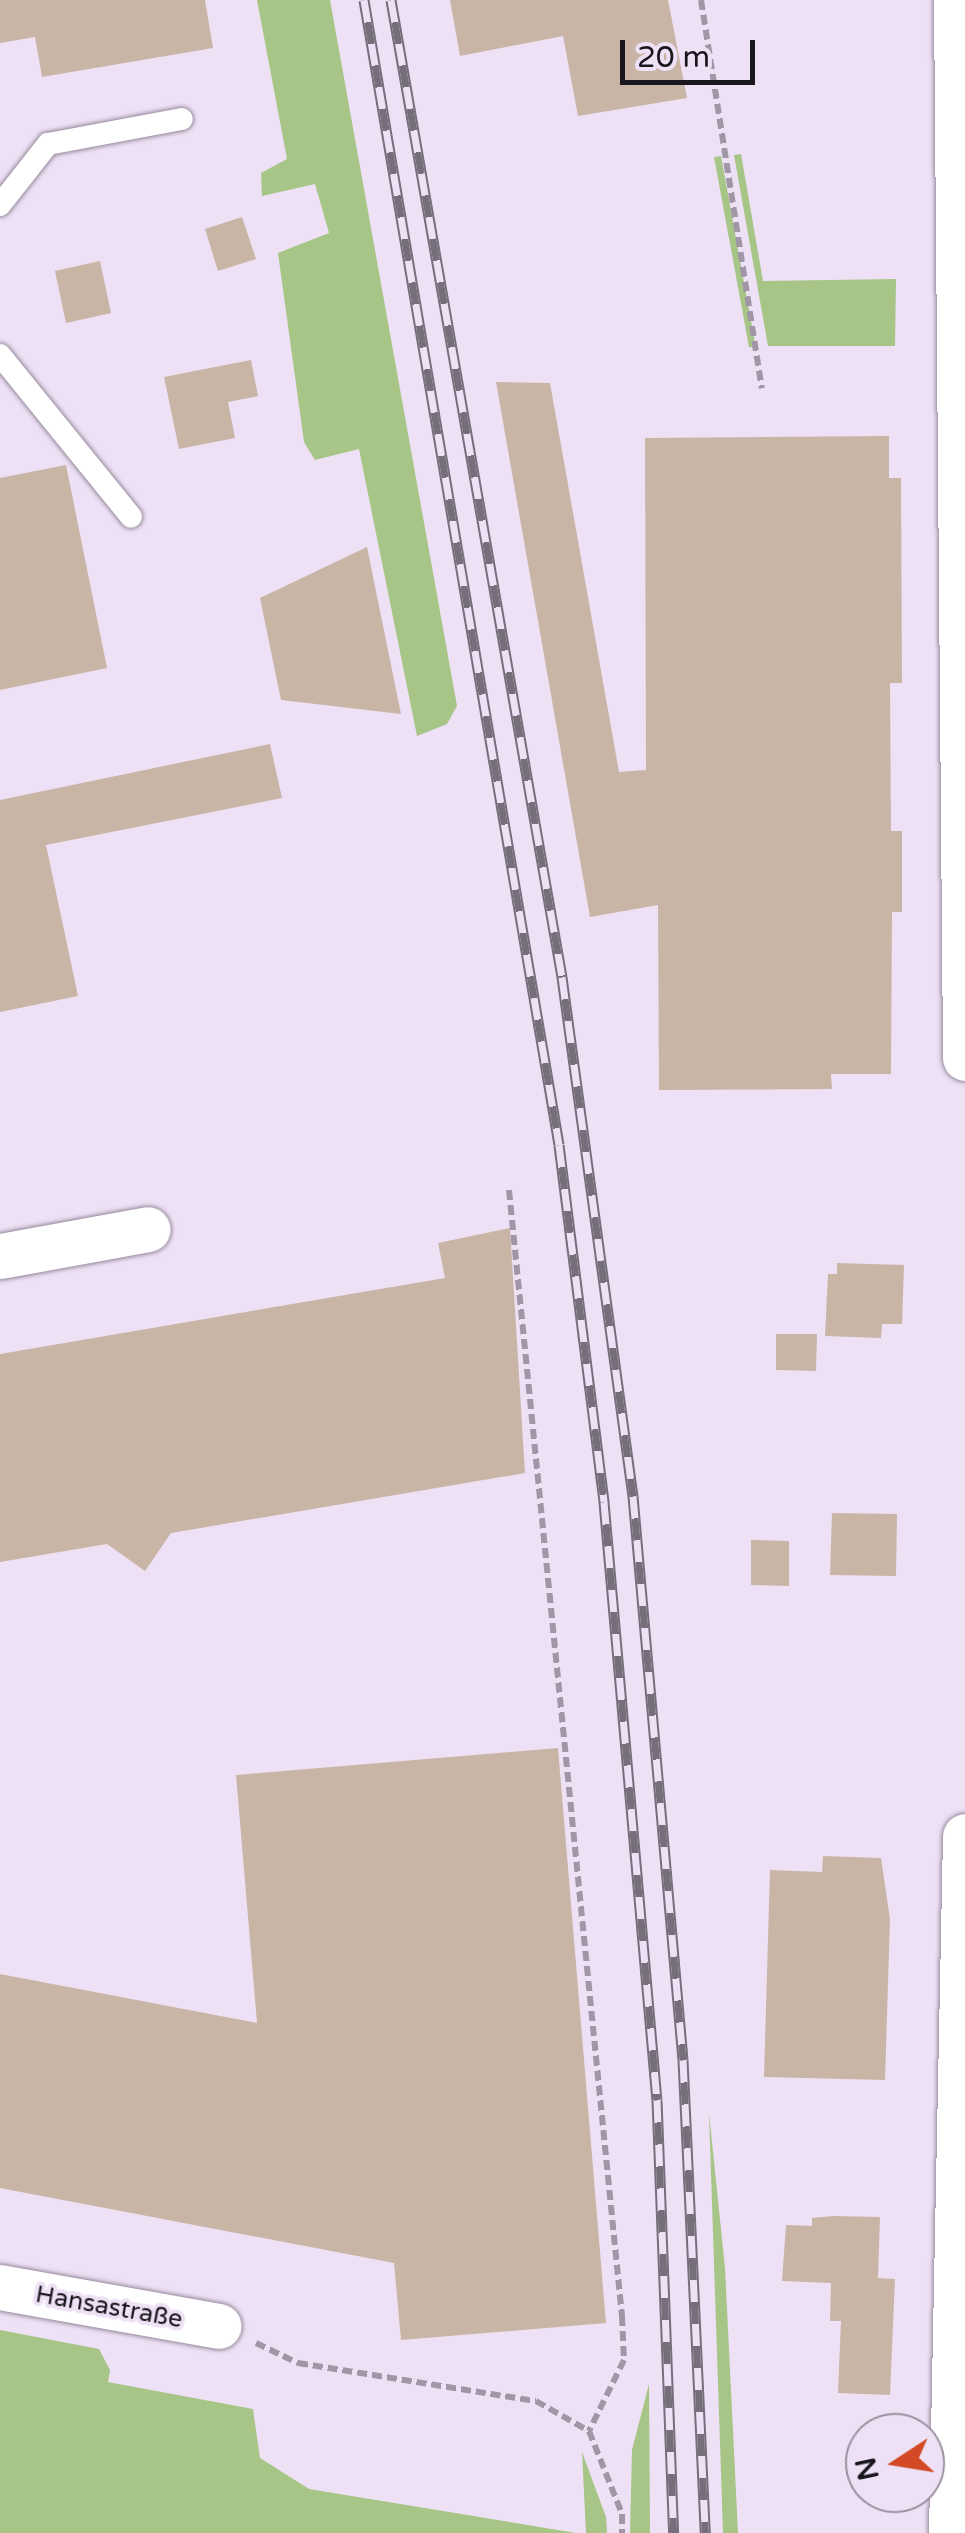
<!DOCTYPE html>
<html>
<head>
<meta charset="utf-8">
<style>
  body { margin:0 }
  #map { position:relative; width:965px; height:2533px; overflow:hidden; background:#eee1f5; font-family:"Varela Round",sans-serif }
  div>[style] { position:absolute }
  .green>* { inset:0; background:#a6c586 }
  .building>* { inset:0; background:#c9b5a6 }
  .path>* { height:6px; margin-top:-3px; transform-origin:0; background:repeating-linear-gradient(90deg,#a096a5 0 10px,transparent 0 15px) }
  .roads { filter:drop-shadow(0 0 2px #968a9d) drop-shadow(0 0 2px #968a9d) }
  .lane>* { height:22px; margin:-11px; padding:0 11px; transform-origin:11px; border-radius:11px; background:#fff }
  .street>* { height:45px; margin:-22.5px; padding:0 22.5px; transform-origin:22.5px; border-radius:22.5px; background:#fff }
  .rail>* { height:11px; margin-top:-5.5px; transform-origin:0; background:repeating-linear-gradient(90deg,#eee1f5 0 22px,#766e7b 0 44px); box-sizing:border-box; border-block:2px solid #766e7b }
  span { translate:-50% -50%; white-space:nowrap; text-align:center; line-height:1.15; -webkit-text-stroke:8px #eee1f5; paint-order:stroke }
  .street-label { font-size:25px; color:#1a161d }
  .north { position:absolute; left:845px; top:2413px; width:100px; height:100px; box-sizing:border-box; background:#eee1f5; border:2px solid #99909f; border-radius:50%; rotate:258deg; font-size:28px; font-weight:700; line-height:40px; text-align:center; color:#1a161d }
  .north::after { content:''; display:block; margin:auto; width:35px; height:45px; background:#d34925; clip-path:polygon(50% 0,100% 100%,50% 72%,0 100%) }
  .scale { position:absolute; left:620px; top:40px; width:135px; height:45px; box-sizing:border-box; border:5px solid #1a161d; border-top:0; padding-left:12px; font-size:30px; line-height:35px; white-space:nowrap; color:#1a161d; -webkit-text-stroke:8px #eee1f5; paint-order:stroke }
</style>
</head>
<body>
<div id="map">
  <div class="green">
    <div style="clip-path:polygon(257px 0,330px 0,457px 706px,447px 724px,417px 736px,359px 449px,315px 460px,304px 442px,278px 253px,329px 233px,315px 184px,262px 196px,261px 173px,287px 159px)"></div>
    <div style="clip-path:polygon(741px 154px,763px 281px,896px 279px,895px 346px,768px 346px,734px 155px)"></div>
    <div style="clip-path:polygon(721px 156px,756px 348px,749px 347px,714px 157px)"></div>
    <div style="clip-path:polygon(709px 2113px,725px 2268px,738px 2533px,723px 2533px)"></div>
    <div style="clip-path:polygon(0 2330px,99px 2349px,110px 2370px,108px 2382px,253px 2409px,260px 2458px,309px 2489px,576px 2533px,0 2533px)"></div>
    <div style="clip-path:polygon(649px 2384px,650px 2533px,630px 2533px,632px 2450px)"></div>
    <div style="clip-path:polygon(582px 2452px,606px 2517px,607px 2533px,586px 2533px)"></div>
  </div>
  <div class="building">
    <div style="clip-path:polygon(0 0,205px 0,213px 48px,42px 77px,35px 37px,0 43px)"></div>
    <div style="clip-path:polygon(450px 0,668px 0,687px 98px,578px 116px,563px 36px,460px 56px)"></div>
    <div style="clip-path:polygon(242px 217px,256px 259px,218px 271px,205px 229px)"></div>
    <div style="clip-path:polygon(100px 261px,111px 313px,66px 323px,55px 271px)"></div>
    <div style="clip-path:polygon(251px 360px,258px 396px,228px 402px,235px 438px,179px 449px,164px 377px)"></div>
    <div style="clip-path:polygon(496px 382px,550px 383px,619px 772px,646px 770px,645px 438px,889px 436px,889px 478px,901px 478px,902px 683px,890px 683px,891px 831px,902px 831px,902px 912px,892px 912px,891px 1074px,831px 1074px,832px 1089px,659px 1090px,658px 905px,590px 917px)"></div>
    <div style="clip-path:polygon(66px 465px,107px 668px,0 690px,0 478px)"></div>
    <div style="clip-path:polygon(367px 547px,401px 714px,281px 700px,260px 598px)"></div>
    <div style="clip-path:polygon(270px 744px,282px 798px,46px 845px,78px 996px,0 1012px,0 800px)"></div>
    <div style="clip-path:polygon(510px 1228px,525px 1473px,171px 1533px,145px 1571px,107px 1544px,0 1562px,0 1354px,445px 1278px,438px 1243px)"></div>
    <div style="clip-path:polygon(837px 1263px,904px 1265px,902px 1324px,882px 1324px,881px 1338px,825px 1336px,828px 1274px,837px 1274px)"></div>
    <div style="clip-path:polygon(776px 1334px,817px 1334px,816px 1371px,776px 1370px)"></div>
    <div style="clip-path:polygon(832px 1513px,897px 1514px,896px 1576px,830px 1575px)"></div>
    <div style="clip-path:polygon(751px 1540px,789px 1541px,789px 1586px,751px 1585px)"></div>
    <div style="clip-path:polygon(558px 1748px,606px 2323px,401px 2340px,394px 2263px,0 2188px,0 1974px,257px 2023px,236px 1775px)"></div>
    <div style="clip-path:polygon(823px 1856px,881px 1858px,890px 1919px,885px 2080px,764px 2077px,770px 1870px,822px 1872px)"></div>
    <div style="clip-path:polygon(833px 2216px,880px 2217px,878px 2278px,895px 2279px,890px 2395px,838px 2393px,841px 2321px,830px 2321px,831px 2283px,782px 2281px,786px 2225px,812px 2226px,812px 2218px)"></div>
  </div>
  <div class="path">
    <div style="left:701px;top:0;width:393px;rotate:81.1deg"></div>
    <div style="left:509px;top:1190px;width:1132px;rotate:84.27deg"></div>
    <div style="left:622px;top:2316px;width:44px;rotate:87.4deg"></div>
    <div style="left:624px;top:2360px;width:79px;rotate:116.2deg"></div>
    <div style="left:256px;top:2343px;width:47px;rotate:25.5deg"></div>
    <div style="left:298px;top:2363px;width:241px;rotate:9.1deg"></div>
    <div style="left:536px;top:2401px;width:61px;rotate:29.5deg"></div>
    <div style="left:589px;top:2431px;width:89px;rotate:68.3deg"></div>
    <div style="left:622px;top:2514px;width:19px;rotate:90deg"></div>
  </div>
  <div class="roads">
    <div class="lane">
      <div style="left:0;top:205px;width:78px;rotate:-51.8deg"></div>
      <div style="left:48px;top:144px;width:136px;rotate:-10.6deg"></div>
      <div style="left:0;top:355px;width:208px;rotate:51deg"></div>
    </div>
    <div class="street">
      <div style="left:956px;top:0;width:1058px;rotate:89.51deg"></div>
      <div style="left:0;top:1256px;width:150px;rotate:-10.3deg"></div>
      <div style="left:0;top:2287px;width:222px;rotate:10.1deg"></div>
      <div style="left:951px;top:2533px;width:697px;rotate:-88.85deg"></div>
    </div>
  </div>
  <div class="rail">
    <div style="left:364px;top:0;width:1161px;rotate:80.33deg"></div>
    <div style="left:559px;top:1145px;width:360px;rotate:82.8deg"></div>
    <div style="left:604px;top:1502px;width:600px;rotate:84.94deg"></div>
    <div style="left:657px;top:2100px;width:433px;rotate:87.8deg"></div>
    <div style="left:391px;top:0;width:992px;rotate:80.07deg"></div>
    <div style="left:562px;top:977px;width:524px;rotate:82.21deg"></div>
    <div style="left:633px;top:1496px;width:566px;rotate:84.93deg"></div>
    <div style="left:683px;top:2060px;width:474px;rotate:87.3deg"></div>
  </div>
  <div class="street-label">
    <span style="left:109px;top:2307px;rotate:10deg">Hansastraße</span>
  </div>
  <div class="north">N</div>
  <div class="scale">20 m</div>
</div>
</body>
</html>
